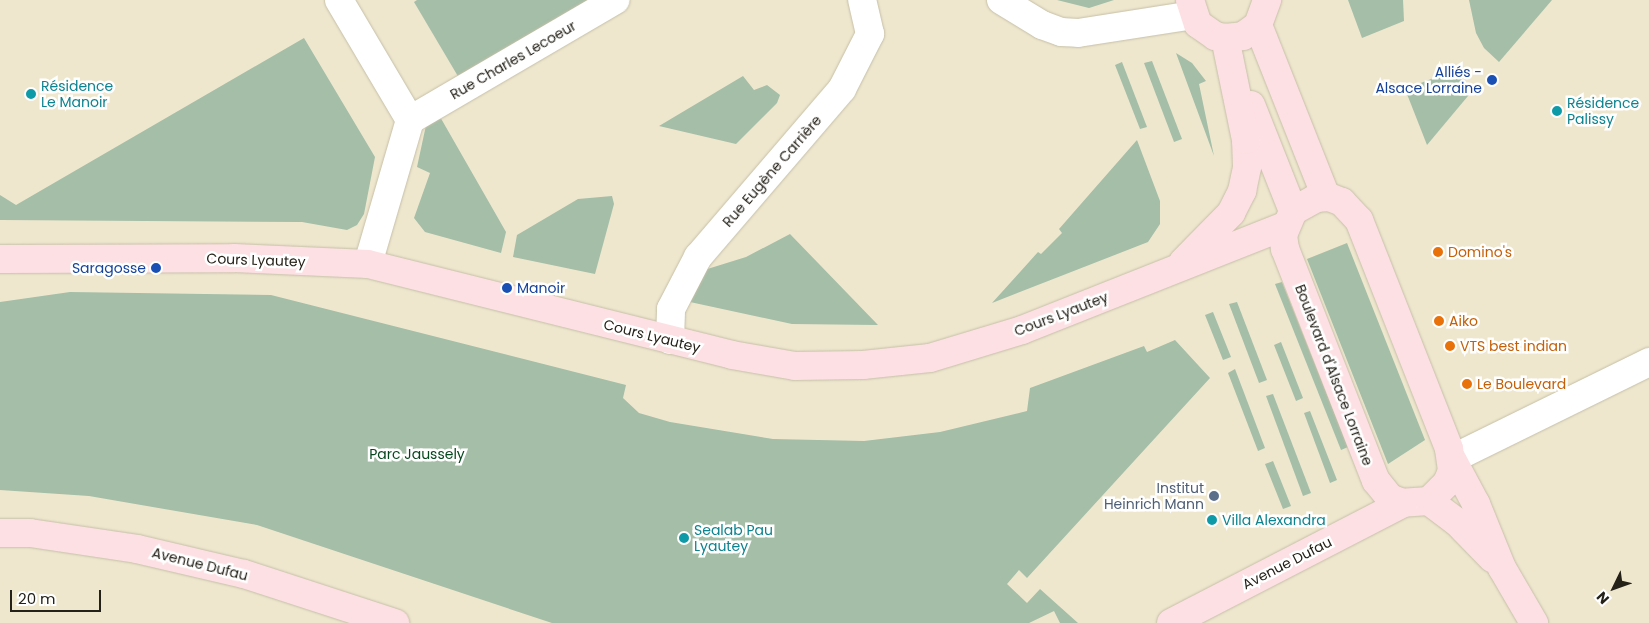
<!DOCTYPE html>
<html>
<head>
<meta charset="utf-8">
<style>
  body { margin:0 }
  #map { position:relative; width:1649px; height:623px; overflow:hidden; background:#eee7ce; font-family:Poppins,sans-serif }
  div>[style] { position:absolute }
  .green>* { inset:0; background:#a4bea7 }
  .roads { filter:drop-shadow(0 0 1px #c6bfa7) drop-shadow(0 0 1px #c6bfa7) }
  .minor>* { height:28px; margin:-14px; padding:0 14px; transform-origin:14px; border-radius:14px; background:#fff }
  .secondary>* { height:28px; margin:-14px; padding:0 14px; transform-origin:14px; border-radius:14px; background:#fde0e3 }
  .dots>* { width:14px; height:14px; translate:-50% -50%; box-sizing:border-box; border:2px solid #fff; border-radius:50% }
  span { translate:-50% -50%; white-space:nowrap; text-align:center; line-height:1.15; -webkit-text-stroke:5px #fff; paint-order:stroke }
  .street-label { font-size:14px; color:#242118 }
  .transit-label { font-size:14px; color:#164399 }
  .right { translate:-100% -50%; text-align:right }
  .left { translate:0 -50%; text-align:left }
  .culture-label { font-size:14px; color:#0d838f }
  .food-label { font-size:14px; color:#c56008 }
  .park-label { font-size:14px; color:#06481d }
  .service-label { font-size:14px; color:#4e5e75 }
  .north { position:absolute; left:1589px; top:563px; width:50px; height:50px; -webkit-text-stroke:4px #fff; paint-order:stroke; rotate:228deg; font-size:14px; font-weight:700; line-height:20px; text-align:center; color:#242118 }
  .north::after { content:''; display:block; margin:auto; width:18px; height:22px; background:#242118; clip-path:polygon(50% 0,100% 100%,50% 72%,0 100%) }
  .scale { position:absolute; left:10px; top:590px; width:91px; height:22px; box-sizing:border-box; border:2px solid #242118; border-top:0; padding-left:6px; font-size:15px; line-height:18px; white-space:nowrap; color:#242118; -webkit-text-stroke:4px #fff; paint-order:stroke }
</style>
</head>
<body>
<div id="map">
  <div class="green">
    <div style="clip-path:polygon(417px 0,592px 0,459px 78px,414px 2px)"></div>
    <div style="clip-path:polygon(1057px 0,1114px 0,1089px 8px)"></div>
    <div style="clip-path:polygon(1348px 0,1403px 0,1404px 21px,1362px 38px)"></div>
    <div style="clip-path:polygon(1469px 0,1552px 0,1499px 62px,1484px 48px,1476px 33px)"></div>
    <div style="clip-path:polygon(304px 38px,375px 157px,364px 214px,357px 225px,347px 230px,302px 222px,0 220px,0 195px,16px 205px)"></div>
    <div style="clip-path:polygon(1176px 53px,1192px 63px,1206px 81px,1199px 84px,1214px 156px)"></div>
    <div style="clip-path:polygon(1152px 61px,1182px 139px,1174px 142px,1144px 63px)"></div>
    <div style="clip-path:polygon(1122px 62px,1147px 127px,1140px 129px,1115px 65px)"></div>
    <div style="clip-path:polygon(1452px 71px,1473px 90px,1427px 145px,1405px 89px)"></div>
    <div style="clip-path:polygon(743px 76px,754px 90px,767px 85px,780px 95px,777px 103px,736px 144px,659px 126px)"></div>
    <div style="clip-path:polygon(439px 115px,506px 232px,501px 253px,425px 232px,414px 218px,430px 173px,417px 167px,428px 116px)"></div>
    <div style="clip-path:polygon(1137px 140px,1160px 201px,1160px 224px,1148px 242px,992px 303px,1038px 252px,1041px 254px,1062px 233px,1059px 229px)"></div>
    <div style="clip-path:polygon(612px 196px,614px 204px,595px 274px,513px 257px,517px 235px,578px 199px)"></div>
    <div style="clip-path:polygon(790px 234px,878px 325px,792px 324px,690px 302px,701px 271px,746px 257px)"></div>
    <div style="clip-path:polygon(1347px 243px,1425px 440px,1388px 464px,1307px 259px)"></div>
    <div style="clip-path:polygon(1282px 282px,1348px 447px,1341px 450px,1275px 284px)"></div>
    <div style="clip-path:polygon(70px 292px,271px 295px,626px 385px,623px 398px,639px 413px,670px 422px,773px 439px,864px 441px,940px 432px,1027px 411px,1030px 388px,1144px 346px,1147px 352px,1175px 340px,1210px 378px,1027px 578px,1019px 570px,1007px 584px,1027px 603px,1040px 589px,1078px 623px,1060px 623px,1054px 611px,1029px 623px,552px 623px,257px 525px,89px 496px,0 490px,0 302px)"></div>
    <div style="clip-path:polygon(1237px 302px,1267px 380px,1259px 383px,1229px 304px)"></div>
    <div style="clip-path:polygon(1213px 312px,1231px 357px,1223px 360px,1205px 315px)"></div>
    <div style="clip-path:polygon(1281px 342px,1303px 398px,1296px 401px,1274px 345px)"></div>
    <div style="clip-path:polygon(1235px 369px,1265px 448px,1258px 451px,1228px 373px)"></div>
    <div style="clip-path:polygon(1273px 394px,1311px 493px,1303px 496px,1266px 396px)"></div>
    <div style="clip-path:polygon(1310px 411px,1337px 480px,1330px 483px,1304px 413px)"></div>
    <div style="clip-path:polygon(1273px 461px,1291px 506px,1283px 509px,1265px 464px)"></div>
  </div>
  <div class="roads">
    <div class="minor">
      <div style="left:339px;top:0;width:139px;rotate:59.4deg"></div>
      <div style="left:410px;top:120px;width:150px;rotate:106.3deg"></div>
      <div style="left:1001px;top:0;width:48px;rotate:31.4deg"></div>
      <div style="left:1042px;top:25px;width:20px;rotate:20deg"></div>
      <div style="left:1061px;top:32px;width:17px;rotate:3deg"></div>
      <div style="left:1078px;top:33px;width:116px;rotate:-8.9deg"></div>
      <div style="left:410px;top:120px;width:238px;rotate:-30.3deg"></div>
      <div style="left:670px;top:340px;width:31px;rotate:-88deg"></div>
      <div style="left:671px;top:309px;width:59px;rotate:-62.6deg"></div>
      <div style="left:698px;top:257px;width:221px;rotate:-49.4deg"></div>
      <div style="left:842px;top:89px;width:62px;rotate:-63deg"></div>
      <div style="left:870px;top:34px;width:35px;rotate:-103deg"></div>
      <div style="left:1452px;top:459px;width:220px;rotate:-26.2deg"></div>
    </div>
    <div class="secondary">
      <div style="left:1190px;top:0;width:25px;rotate:72deg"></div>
      <div style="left:1198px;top:24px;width:21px;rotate:35deg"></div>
      <div style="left:1215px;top:36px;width:10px;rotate:11deg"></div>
      <div style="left:1225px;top:38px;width:18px;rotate:-6deg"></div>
      <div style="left:1243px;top:36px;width:19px;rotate:-36deg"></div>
      <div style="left:1258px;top:25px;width:27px;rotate:-70deg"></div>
      <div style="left:1258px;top:25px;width:185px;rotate:68.4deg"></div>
      <div style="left:1251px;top:105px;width:114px;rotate:68.4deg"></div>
      <div style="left:1329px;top:197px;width:14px;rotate:21deg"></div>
      <div style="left:1342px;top:202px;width:25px;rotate:47deg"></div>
      <div style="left:1359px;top:220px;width:246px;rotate:68.5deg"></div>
      <div style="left:1449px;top:449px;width:22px;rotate:82deg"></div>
      <div style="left:1452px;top:471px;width:13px;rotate:113deg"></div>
      <div style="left:1447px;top:483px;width:25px;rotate:135deg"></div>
      <div style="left:1429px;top:501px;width:26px;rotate:176deg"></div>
      <div style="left:1403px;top:503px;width:14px;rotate:-159deg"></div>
      <div style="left:1390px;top:498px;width:22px;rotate:-129deg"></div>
      <div style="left:1376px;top:481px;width:249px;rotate:-111.4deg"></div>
      <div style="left:1285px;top:249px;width:14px;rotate:-98deg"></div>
      <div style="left:1283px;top:235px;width:26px;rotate:-67deg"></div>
      <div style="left:1293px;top:211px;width:26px;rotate:-29deg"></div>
      <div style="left:1316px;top:198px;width:13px;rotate:-4deg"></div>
      <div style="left:0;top:259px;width:234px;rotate:-0.2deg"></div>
      <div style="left:234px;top:258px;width:134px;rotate:2.6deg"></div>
      <div style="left:368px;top:264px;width:375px;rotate:14deg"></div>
      <div style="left:732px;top:355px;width:64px;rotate:9.9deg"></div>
      <div style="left:795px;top:366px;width:68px;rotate:-0.8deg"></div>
      <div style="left:863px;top:365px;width:67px;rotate:-6deg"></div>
      <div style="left:930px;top:358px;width:96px;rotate:-16.9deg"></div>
      <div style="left:1022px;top:330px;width:283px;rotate:-21.6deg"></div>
      <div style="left:1183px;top:262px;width:69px;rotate:-45.6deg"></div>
      <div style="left:1231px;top:213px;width:25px;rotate:-63deg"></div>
      <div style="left:1242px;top:191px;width:25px;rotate:-78deg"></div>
      <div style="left:1247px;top:167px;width:27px;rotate:-92deg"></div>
      <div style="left:1246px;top:140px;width:104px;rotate:-101.6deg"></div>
      <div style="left:1452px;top:459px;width:51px;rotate:61.9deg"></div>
      <div style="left:1476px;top:504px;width:69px;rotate:67.9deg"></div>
      <div style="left:1502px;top:568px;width:64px;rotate:59.8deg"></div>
      <div style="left:1429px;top:501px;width:34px;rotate:37deg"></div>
      <div style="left:1456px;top:521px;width:52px;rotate:45.8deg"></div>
      <div style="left:0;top:533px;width:30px"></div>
      <div style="left:30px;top:533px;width:108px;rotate:8.5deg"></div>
      <div style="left:137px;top:549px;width:110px;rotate:13.2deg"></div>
      <div style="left:244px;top:574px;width:159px;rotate:18deg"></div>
      <div style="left:1171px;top:623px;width:261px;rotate:-27.3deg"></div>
    </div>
  </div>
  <div class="dots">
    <div style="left:1492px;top:80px;background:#1a4fb4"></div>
    <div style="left:31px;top:94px;background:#0f9aa8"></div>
    <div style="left:1557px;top:111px;background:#0f9aa8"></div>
    <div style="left:1438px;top:252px;background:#e8710a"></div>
    <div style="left:156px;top:268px;background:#1a4fb4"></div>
    <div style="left:507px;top:288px;background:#1a4fb4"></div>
    <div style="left:1439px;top:321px;background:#e8710a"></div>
    <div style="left:1450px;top:346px;background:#e8710a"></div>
    <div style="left:1467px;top:384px;background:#e8710a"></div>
    <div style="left:1214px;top:496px;background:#5c6f8a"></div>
    <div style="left:1212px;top:520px;background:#0f9aa8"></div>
    <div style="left:684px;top:538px;background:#0f9aa8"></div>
  </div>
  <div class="street-label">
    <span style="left:513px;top:60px;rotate:-30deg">Rue Charles Lecoeur</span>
    <span style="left:772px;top:171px;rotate:-49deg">Rue Eugène Carrière</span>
    <span style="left:256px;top:260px;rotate:2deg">Cours Lyautey</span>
    <span style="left:1061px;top:314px;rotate:-21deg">Cours Lyautey</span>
    <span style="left:652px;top:336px;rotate:14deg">Cours Lyautey</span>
    <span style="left:1334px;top:375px;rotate:69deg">Boulevard d'Alsace Lorraine</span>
    <span style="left:1287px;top:563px;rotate:-27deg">Avenue Dufau</span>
    <span style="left:200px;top:564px;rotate:14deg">Avenue Dufau</span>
  </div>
  <div class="transit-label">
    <span class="right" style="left:1482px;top:80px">Alliés -<br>Alsace Lorraine</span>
    <span class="right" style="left:146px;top:268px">Saragosse</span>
    <span class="left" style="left:517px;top:288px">Manoir</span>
  </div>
  <div class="culture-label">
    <span class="left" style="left:41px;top:94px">Résidence<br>Le Manoir</span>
    <span class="left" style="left:1567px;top:111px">Résidence<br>Palissy</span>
    <span class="left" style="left:1222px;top:520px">Villa Alexandra</span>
    <span class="left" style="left:694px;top:538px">Sealab Pau<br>Lyautey</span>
  </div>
  <div class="food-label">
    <span class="left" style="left:1448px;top:252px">Domino's</span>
    <span class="left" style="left:1449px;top:321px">Aiko</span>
    <span class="left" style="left:1460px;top:346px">VTS best indian</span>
    <span class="left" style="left:1477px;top:384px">Le Boulevard</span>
  </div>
  <div class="park-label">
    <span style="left:417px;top:454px">Parc Jaussely</span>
  </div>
  <div class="service-label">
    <span class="right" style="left:1204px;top:496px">Institut<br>Heinrich Mann</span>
  </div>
  <div class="north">N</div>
  <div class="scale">20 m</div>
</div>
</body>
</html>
